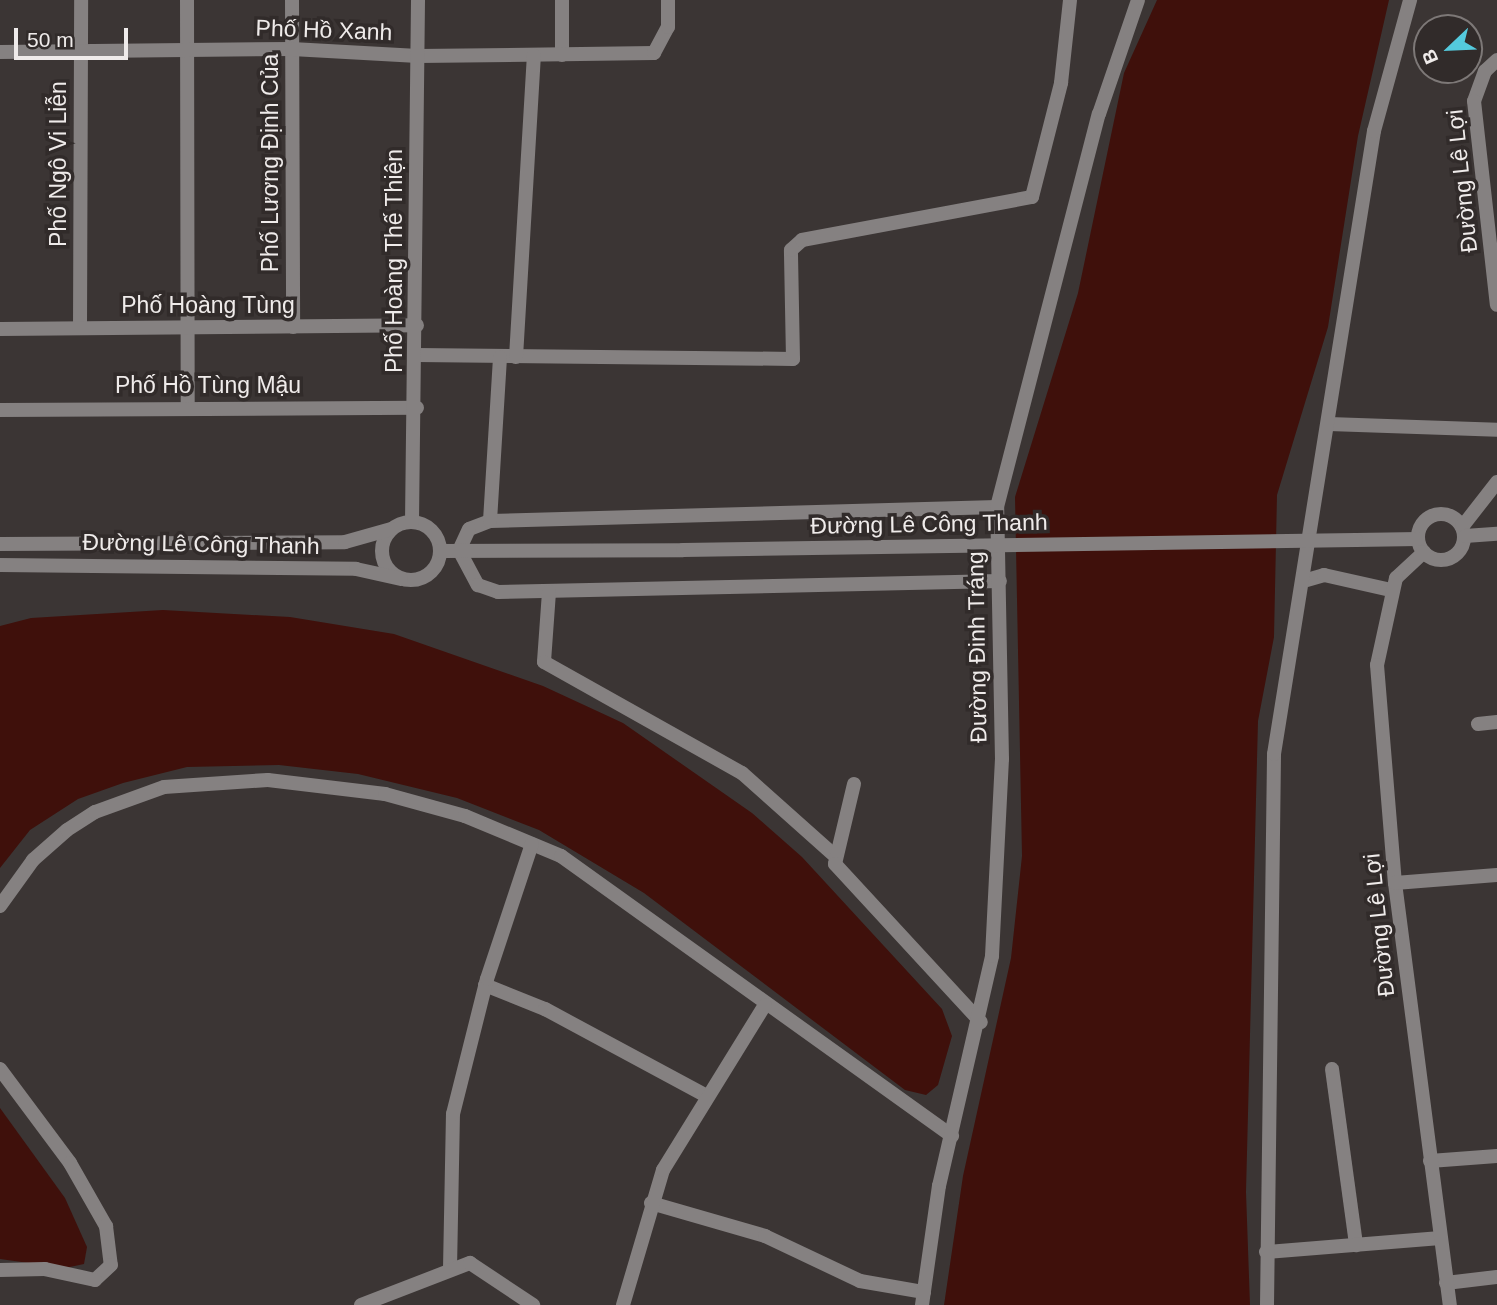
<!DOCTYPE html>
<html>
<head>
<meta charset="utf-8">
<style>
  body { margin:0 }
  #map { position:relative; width:1497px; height:1305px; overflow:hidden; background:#3b3534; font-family:Arial,sans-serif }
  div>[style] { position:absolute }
  .water>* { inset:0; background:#3f100b }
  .minor>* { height:14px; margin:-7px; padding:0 7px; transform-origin:7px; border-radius:7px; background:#858181 }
  .tertiary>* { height:14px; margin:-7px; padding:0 7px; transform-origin:7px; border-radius:7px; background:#858181 }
  .tertiary>.ring { margin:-7px; padding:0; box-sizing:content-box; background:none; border:14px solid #858181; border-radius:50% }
  .tertiary-bridge>* { height:14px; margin:-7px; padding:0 7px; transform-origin:7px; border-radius:7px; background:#858181 }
  span { translate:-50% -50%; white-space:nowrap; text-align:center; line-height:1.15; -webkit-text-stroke:7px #312b2a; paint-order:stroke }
  .street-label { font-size:23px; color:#efebea }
  .north { position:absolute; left:1413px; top:14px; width:70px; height:70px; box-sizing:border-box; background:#312b2a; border:2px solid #7d7877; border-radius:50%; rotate:247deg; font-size:19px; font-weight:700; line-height:28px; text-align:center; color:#efebea }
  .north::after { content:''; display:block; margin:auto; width:24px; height:32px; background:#54cadd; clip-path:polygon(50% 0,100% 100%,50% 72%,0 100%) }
  .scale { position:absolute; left:14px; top:28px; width:114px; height:32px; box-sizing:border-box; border:4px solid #efebea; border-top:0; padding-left:9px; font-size:21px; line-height:24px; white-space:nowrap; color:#efebea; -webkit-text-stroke:5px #312b2a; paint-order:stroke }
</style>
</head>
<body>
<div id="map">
  <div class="water">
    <div style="clip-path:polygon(1157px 0,1389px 0,1358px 136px,1328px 327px,1277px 495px,1274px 637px,1258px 721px,1246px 1192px,1250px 1305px,944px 1305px,963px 1176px,1011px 958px,1022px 856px,1015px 497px,1078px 293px,1124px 73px)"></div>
    <div style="clip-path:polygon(163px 610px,290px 617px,394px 634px,543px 686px,623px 723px,752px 813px,802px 857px,942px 1009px,952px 1036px,938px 1085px,926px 1095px,905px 1090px,644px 893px,539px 830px,457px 798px,358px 774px,279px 765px,187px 767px,123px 783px,78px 799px,30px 830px,0 868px,0 626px,31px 618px)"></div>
    <div style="clip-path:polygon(0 1108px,65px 1198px,87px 1247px,84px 1264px,65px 1268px,0 1259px)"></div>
  </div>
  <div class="minor">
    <div style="left:187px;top:0;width:408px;rotate:89.9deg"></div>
    <div style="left:292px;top:0;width:327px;rotate:89.8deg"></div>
    <div style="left:562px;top:0;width:55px;rotate:90deg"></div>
    <div style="left:418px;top:56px;width:236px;rotate:-0.7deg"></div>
    <div style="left:654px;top:53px;width:30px;rotate:-62deg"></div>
    <div style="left:668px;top:27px;width:27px;rotate:-90deg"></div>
    <div style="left:80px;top:328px;width:328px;rotate:-89.8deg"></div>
    <div style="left:0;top:329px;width:417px;rotate:-0.5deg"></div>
    <div style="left:417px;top:355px;width:376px;rotate:0.6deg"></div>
    <div style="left:793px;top:359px;width:109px;rotate:-91.1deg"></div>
    <div style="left:791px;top:250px;width:15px;rotate:-42deg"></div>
    <div style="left:802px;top:240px;width:234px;rotate:-10.6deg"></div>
    <div style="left:1032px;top:197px;width:118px;rotate:-75.7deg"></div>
    <div style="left:1061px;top:83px;width:83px;rotate:-83.8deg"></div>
    <div style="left:516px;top:357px;width:302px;rotate:-86.6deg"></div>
    <div style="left:0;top:410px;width:417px;rotate:-0.3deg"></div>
    <div style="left:1329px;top:424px;width:168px;rotate:2deg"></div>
    <div style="left:997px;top:507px;width:507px;rotate:178.42deg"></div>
    <div style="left:490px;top:521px;width:22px;rotate:159deg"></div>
    <div style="left:469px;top:529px;width:23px;rotate:115deg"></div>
    <div style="left:459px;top:550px;width:40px;rotate:62deg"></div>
    <div style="left:478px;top:585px;width:21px;rotate:19deg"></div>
    <div style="left:498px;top:592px;width:502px;rotate:-1.26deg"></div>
    <div style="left:490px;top:521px;width:164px;rotate:-86.5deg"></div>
    <div style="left:1307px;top:580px;width:18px;rotate:-16deg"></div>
    <div style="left:1324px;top:575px;width:69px;rotate:12.6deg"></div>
    <div style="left:549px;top:592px;width:70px;rotate:94.1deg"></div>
    <div style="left:544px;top:662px;width:227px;rotate:29.3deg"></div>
    <div style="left:742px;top:773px;width:122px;rotate:41.7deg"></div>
    <div style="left:1478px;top:724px;width:19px;rotate:-6deg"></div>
    <div style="left:854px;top:784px;width:82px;rotate:103.4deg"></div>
    <div style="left:835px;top:864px;width:215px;rotate:47.3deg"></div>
    <div style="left:0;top:906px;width:57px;rotate:-54.3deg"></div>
    <div style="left:33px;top:860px;width:45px;rotate:-41.4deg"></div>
    <div style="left:67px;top:830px;width:33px;rotate:-33deg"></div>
    <div style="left:95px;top:812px;width:73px;rotate:-19.9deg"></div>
    <div style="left:164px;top:787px;width:104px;rotate:-3.9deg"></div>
    <div style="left:268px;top:780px;width:118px;rotate:6.8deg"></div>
    <div style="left:385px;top:794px;width:83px;rotate:15.4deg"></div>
    <div style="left:465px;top:816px;width:104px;rotate:22.6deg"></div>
    <div style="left:561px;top:856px;width:481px;rotate:35.6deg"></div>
    <div style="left:485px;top:985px;width:65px;rotate:21.8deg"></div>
    <div style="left:545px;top:1009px;width:182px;rotate:28.3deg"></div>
    <div style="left:0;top:1069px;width:117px;rotate:53.3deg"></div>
    <div style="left:70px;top:1163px;width:73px;rotate:60.3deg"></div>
    <div style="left:106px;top:1226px;width:39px;rotate:83deg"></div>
    <div style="left:111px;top:1265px;width:22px;rotate:137deg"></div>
    <div style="left:95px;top:1280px;width:51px;rotate:-167.6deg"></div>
    <div style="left:45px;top:1269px;width:45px;rotate:178.7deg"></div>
    <div style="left:1332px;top:1069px;width:178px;rotate:82.2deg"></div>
    <div style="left:1430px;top:1161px;width:67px;rotate:-4.3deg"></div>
    <div style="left:651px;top:1203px;width:119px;rotate:16.1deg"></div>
    <div style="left:765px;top:1236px;width:105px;rotate:25.3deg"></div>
    <div style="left:860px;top:1281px;width:65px;rotate:9.8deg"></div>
    <div style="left:1266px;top:1252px;width:175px;rotate:-4.6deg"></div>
    <div style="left:450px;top:1269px;width:155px;rotate:-88.9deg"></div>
    <div style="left:453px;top:1114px;width:139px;rotate:-75.9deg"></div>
    <div style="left:487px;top:979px;width:142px;rotate:-71.6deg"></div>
    <div style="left:1446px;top:1283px;width:51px;rotate:-6.7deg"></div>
    <div style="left:361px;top:1305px;width:117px;rotate:-21.1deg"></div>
    <div style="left:470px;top:1263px;width:76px;rotate:33.7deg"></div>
    <div style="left:623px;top:1305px;width:141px;rotate:-73.5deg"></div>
    <div style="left:663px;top:1170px;width:194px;rotate:-58.3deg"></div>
    <div style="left:922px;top:1305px;width:120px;rotate:-81.9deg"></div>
    <div style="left:939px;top:1186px;width:236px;rotate:-77deg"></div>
    <div style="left:992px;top:956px;width:197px;rotate:-87.1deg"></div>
    <div style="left:1002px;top:759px;width:252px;rotate:-91.1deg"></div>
    <div style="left:997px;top:507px;width:406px;rotate:-75.5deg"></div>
    <div style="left:1099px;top:114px;width:120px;rotate:-71.1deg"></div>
    <div style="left:1267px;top:1305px;width:551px;rotate:-89.27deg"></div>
    <div style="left:1274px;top:754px;width:631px;rotate:-80.88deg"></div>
    <div style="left:1374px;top:131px;width:136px;rotate:-74.6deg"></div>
  </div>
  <div class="tertiary">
    <div style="left:0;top:52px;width:292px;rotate:-0.6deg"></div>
    <div style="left:292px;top:49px;width:126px;rotate:3.2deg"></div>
    <div style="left:1497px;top:60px;width:16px;rotate:137deg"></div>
    <div style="left:1485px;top:71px;width:32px;rotate:110deg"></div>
    <div style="left:1474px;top:101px;width:205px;rotate:83.6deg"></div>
    <div class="ring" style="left:1418px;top:514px;width:32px;height:32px"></div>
    <div class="ring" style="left:382px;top:522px;width:44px;height:44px"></div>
    <div style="left:412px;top:522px;width:522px;rotate:-89.34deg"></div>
    <div style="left:1462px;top:527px;width:57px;rotate:-52.1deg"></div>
    <div style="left:1465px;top:536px;width:32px;rotate:-4deg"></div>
    <div style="left:1356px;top:540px;width:62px;rotate:-0.9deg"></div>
    <div style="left:0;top:544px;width:345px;rotate:-0.3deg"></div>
    <div style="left:345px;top:542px;width:48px;rotate:-15.8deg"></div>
    <div style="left:440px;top:551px;width:243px;rotate:-0.2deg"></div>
    <div style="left:1424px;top:552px;width:38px;rotate:137deg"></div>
    <div style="left:1396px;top:578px;width:89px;rotate:102.3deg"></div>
    <div style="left:1377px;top:665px;width:219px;rotate:85.3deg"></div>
    <div style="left:1395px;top:883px;width:426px;rotate:82.6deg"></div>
    <div style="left:0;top:565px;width:356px;rotate:0.6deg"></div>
    <div style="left:356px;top:569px;width:46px;rotate:12.5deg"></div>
    <div style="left:1395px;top:883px;width:102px;rotate:-4.5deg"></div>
  </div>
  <div class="tertiary-bridge">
    <div style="left:683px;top:550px;width:673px;rotate:-0.85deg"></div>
  </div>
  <div class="street-label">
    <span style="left:324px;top:30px;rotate:2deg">Phố Hồ Xanh</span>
    <span style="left:270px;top:163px;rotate:-90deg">Phố Lương Định Của</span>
    <span style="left:58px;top:164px;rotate:-90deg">Phố Ngô Vi Liễn</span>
    <span style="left:1462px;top:181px;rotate:-96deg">Đường Lê Lợi</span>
    <span style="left:394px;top:261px;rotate:-90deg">Phố Hoàng Thế Thiện</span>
    <span style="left:208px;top:305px">Phố Hoàng Tùng</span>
    <span style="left:208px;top:385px">Phố Hồ Tùng Mậu</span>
    <span style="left:929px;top:524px;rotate:-1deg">Đường Lê Công Thanh</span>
    <span style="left:201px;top:544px;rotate:1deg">Đường Lê Công Thanh</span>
    <span style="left:977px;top:647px;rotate:-91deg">Đường Đinh Tráng</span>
    <span style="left:1379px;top:925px;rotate:-96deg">Đường Lê Lợi</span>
  </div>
  <div class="north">B</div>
  <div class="scale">50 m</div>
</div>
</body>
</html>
